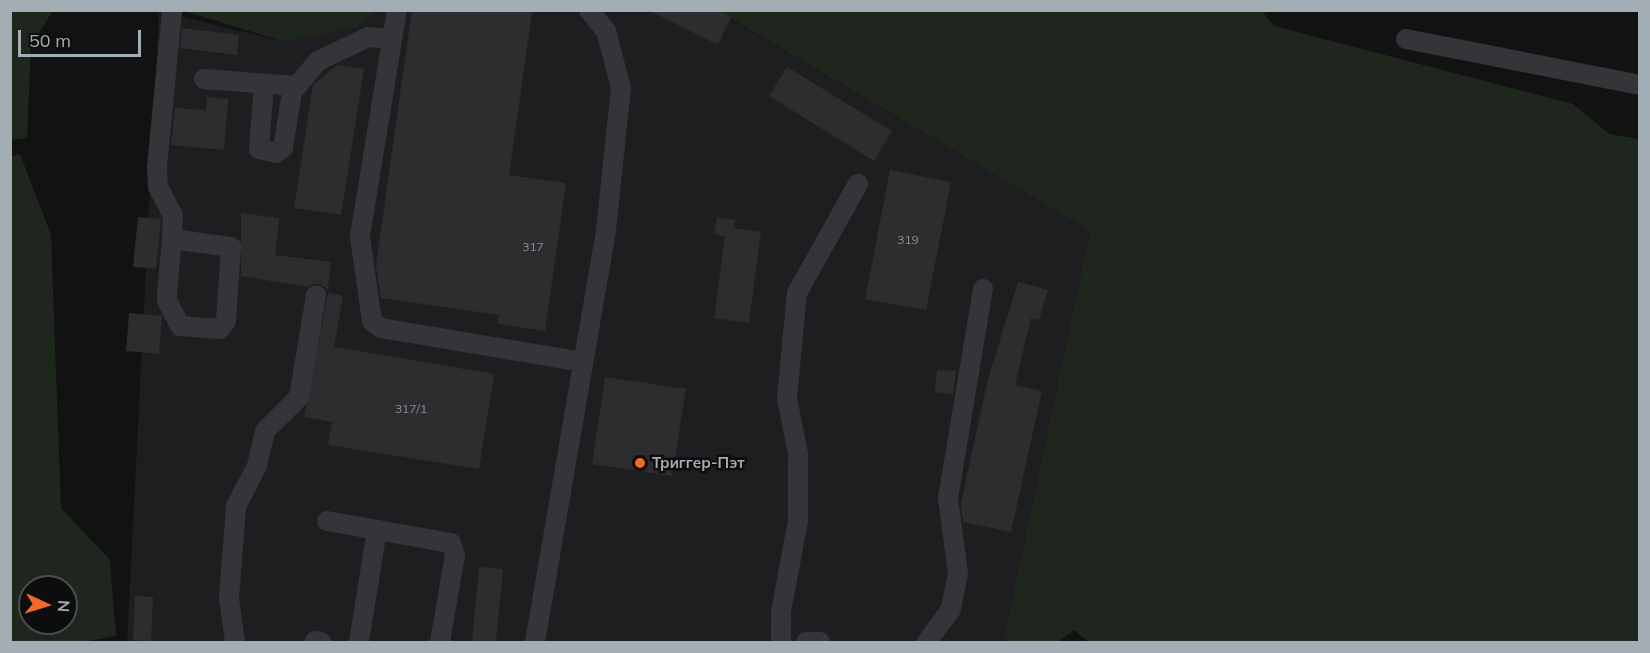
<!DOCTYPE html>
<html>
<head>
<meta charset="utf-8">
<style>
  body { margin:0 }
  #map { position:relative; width:1650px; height:653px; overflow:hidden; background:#121213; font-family:Mulish,sans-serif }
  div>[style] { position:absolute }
  .built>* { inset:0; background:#1e1e20 }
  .green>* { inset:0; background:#1f261e }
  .building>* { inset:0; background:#2d2d2f }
  .minor>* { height:20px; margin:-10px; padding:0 10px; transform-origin:10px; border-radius:10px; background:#333538 }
  .dots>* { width:16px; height:16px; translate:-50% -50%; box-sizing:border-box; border:3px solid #0d0d0e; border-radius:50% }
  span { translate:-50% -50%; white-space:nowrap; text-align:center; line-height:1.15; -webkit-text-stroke:5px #0d0d0e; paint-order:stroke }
  .number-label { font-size:12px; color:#868e93 }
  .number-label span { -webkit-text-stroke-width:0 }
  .poi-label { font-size:15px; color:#a3aeb4; font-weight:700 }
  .left { translate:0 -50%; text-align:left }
  .frame { position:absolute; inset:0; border:12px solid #a3aeb4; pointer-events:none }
  .north { position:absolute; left:18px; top:575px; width:60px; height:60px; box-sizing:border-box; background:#0d0d0e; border:2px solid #494d50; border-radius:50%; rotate:94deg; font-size:16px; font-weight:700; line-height:24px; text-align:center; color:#a3aeb4 }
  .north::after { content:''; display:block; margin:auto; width:21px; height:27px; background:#f2692b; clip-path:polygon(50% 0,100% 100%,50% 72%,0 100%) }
  .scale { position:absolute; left:18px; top:30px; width:123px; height:27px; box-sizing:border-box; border:3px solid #a3aeb4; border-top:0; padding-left:8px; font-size:18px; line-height:21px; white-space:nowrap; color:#a3aeb4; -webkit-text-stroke:4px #0d0d0e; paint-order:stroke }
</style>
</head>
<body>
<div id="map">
  <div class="built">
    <div style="clip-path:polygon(159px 11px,285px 42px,369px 11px,717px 11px,1090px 231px,1003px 642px,127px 642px)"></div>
  </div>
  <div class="green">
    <div style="clip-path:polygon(10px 11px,11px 10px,154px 11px,52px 12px,31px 46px,27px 138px,11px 140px)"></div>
    <div style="clip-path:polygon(184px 11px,374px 11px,358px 27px,285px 42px)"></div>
    <div style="clip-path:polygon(718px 11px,1262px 11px,1274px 26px,1573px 104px,1609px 134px,1639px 139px,1639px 642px,1089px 642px,1074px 630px,1058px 642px,1003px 642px,1090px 231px)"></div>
    <div style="clip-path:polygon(evenodd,20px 154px,51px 235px,61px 508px,110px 560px,116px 636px,83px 642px,11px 642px,10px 157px,20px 154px,30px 587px,66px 587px,66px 623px,30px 623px,30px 587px)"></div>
  </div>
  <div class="building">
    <div style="clip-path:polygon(412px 10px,532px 12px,509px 175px,566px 183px,545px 331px,498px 324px,499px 315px,381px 298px,376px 265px)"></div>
    <div style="clip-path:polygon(648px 10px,717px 10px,731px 17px,718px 45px)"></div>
    <div style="clip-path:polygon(182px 28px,239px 35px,237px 55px,180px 48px)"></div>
    <div style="clip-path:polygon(337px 65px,364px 69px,341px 215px,294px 208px,313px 85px)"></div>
    <div style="clip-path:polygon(787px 67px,892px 131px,874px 161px,769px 96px)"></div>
    <div style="clip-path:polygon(207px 97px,228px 99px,224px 150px,171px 145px,175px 108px,206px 110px)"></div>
    <div style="clip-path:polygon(890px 170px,951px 182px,926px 310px,865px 299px)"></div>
    <div style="clip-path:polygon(241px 213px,279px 218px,275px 255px,331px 262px,328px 289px,317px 283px,308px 287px,241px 276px)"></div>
    <div style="clip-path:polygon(138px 217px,161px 219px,156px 269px,133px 267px)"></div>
    <div style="clip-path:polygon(717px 217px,735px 220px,734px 228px,761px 232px,749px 323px,714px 318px,725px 236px,714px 234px)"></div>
    <div style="clip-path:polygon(1018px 282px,1048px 290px,1039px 320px,1031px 318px,1015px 385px,1042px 391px,1011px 532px,963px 522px,961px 503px,988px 379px)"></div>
    <div style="clip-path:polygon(328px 293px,343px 296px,334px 347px,494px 374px,479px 469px,328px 445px,332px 422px,304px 417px)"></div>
    <div style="clip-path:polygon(129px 313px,162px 316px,159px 354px,126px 351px)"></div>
    <div style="clip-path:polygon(937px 370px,956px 371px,953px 394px,935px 392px)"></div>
    <div style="clip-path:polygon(605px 377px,686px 389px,672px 476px,592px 464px)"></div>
    <div style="clip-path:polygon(479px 567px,503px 569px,496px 642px,472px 642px)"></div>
    <div style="clip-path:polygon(135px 596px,153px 597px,151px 641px,133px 640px)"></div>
  </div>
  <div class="minor">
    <div style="left:397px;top:10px;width:230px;rotate:99.3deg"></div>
    <div style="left:360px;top:237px;width:85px;rotate:81.9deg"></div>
    <div style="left:372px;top:321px;width:11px;rotate:38deg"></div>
    <div style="left:381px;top:328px;width:205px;rotate:9.6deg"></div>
    <div style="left:1406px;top:39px;width:238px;rotate:11.1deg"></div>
    <div style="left:204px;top:79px;width:93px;rotate:4.3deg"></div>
    <div style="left:297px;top:86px;width:33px;rotate:-50deg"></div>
    <div style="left:318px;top:61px;width:55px;rotate:-25.6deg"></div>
    <div style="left:368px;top:37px;width:24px;rotate:5deg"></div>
    <div style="left:264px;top:84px;width:65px;rotate:94.4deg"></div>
    <div style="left:259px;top:149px;width:17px;rotate:13deg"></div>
    <div style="left:276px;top:153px;width:9px;rotate:-36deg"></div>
    <div style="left:283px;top:148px;width:63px;rotate:-80.8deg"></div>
    <div style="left:172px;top:239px;width:60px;rotate:7.7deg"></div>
    <div style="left:231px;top:247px;width:74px;rotate:93.9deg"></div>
    <div style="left:226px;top:321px;width:10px;rotate:127deg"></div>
    <div style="left:220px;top:329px;width:40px;rotate:-175.7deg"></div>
    <div style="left:180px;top:326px;width:29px;rotate:-117deg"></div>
    <div style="left:167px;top:300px;width:7px;rotate:-90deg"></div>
    <div style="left:167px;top:293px;width:54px;rotate:-84.7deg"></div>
    <div style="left:172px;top:239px;width:23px;rotate:-88deg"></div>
    <div style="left:173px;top:216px;width:33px;rotate:-117deg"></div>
    <div style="left:158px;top:187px;width:20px;rotate:-93deg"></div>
    <div style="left:157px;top:167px;width:158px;rotate:-84.5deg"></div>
    <div style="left:327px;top:521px;width:126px;rotate:10.1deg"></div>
    <div style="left:451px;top:543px;width:13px;rotate:72deg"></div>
    <div style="left:455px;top:555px;width:88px;rotate:99.8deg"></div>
    <div style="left:315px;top:641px;width:6px;rotate:9deg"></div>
    <div style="left:235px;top:642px;width:44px;rotate:-97.8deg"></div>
    <div style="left:229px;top:598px;width:92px;rotate:-85.6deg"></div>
    <div style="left:236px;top:506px;width:45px;rotate:-62.3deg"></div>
    <div style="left:257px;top:466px;width:36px;rotate:-77deg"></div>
    <div style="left:265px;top:431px;width:48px;rotate:-45deg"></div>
    <div style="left:299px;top:397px;width:103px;rotate:-80.5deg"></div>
    <div style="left:359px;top:642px;width:114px;rotate:-80.9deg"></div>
    <div style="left:535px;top:642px;width:418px;rotate:-80.2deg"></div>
    <div style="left:606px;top:230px;width:143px;rotate:-84deg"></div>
    <div style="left:621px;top:88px;width:59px;rotate:-104.7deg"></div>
    <div style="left:606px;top:31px;width:27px;rotate:-129deg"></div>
    <div style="left:781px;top:642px;width:30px;rotate:-90deg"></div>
    <div style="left:781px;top:612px;width:94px;rotate:-79.5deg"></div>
    <div style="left:798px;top:520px;width:66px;rotate:-90deg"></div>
    <div style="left:798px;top:454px;width:57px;rotate:-101.1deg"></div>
    <div style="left:787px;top:398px;width:105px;rotate:-84.6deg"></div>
    <div style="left:797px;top:293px;width:125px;rotate:-60.8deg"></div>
    <div style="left:806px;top:642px;width:14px"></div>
    <div style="left:927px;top:642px;width:41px;rotate:-54deg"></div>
    <div style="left:951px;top:609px;width:36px;rotate:-79deg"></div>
    <div style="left:958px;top:574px;width:77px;rotate:-97.5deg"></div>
    <div style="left:948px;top:498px;width:212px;rotate:-80.5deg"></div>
  </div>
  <div class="dots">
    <div style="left:640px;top:463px;background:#f2692b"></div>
  </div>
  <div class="number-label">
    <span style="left:908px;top:240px">319</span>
    <span style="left:533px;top:247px">317</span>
    <span style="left:411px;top:409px">317/1</span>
  </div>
  <div class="poi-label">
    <span class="left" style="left:652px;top:463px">Триггер-Пэт</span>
  </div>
  <div class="frame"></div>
  <div class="north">N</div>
  <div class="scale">50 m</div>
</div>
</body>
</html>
